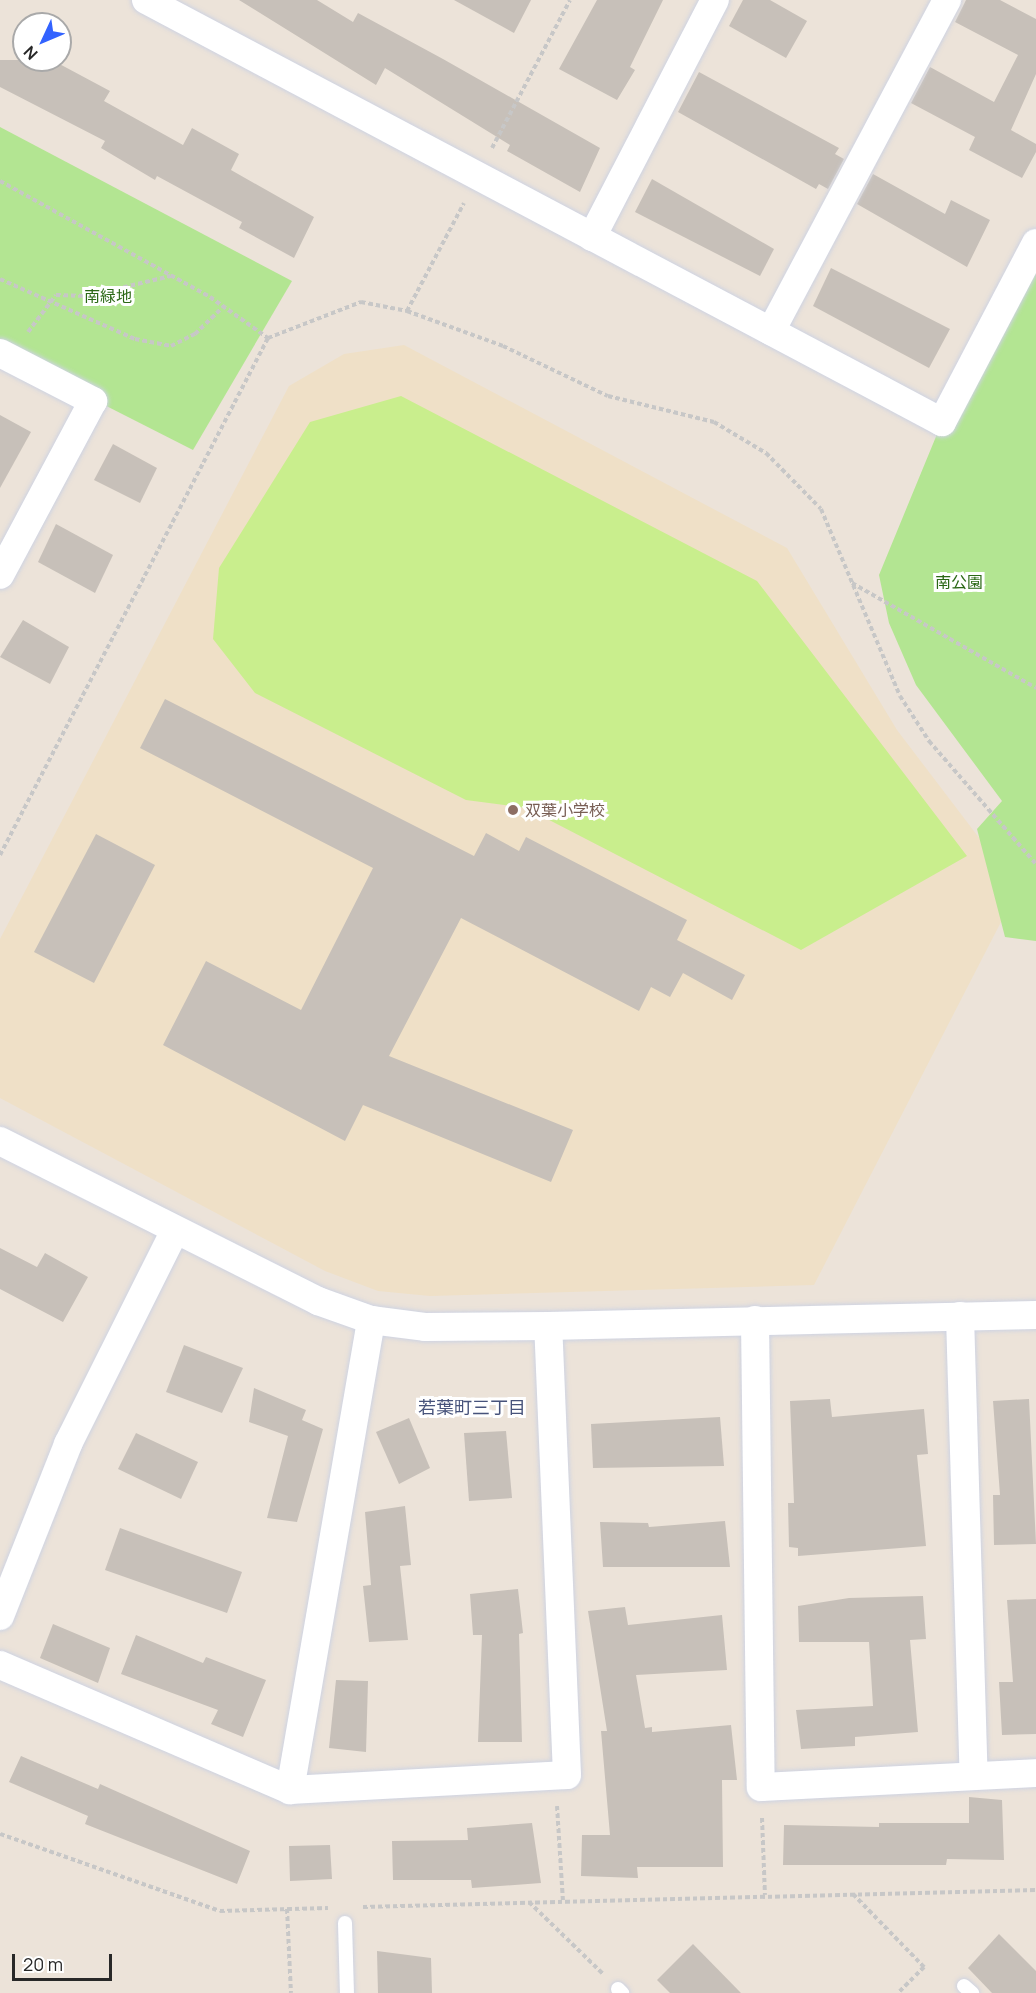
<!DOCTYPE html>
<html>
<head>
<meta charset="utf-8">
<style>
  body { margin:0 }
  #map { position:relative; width:1036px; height:1993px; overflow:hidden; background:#ece3d9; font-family:Manrope,"Noto Sans JP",sans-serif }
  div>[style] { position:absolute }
  .education>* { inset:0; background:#efe0c7 }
  .green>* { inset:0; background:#b3e592 }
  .pitch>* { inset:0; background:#c9ee8d }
  .building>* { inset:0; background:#c7c0b9 }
  .path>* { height:4px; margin-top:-2px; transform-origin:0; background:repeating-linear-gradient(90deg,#c7c7c7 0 4.5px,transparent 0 7.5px) }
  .roads { filter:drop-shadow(0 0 2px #ced3e2) drop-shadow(0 0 2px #ced3e2) }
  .service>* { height:14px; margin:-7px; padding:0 7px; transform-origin:7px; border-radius:7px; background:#fff }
  .minor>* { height:28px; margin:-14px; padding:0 14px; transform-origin:14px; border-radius:14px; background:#fff }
  .dots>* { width:16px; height:16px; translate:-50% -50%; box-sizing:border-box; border:3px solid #fff; border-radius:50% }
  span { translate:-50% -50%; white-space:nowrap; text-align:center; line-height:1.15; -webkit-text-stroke:6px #fff; paint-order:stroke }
  .park-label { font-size:16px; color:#2b6816 }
  .education-label { font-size:16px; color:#785e54 }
  .left { translate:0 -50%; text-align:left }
  .neighbourhood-label { font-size:18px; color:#47537b }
  .north { position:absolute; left:12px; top:12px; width:60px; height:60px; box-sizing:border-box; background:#fff; border:2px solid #a9a9a9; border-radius:50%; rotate:226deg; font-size:16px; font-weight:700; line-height:24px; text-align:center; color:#282828 }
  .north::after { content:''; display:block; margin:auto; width:21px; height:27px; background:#3363ff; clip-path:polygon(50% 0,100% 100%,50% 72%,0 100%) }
  .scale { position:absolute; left:12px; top:1954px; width:100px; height:27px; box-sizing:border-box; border:3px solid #282828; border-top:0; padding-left:8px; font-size:18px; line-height:21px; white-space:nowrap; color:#282828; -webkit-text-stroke:4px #fff; paint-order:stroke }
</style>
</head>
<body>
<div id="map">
  <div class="education">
    <div style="clip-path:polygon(404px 345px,787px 548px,897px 730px,1018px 889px,814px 1285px,430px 1296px,378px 1291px,325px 1271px,0 1098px,0 939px,289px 386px,344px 354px)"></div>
  </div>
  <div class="green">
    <div style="clip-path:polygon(0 127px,292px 281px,193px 450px,0 352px)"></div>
    <div style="clip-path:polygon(1036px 243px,1036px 941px,1005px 937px,977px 829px,1002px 801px,916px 685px,889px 623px,879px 575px,942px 422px)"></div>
  </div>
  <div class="pitch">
    <div style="clip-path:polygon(401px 396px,757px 581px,967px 856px,801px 950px,526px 808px,466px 800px,255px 693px,213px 639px,219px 568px,310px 422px)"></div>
  </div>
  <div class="building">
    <div style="clip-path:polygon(239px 0,317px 0,353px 22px,358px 13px,443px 59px,600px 148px,580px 192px,507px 151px,510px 145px,385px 68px,376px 85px)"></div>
    <div style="clip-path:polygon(454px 0,531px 0,514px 33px)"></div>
    <div style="clip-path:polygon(597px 0,663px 0,630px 67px,635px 70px,617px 100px,559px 69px)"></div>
    <div style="clip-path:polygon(743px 0,770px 0,807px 21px,786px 58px,729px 26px)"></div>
    <div style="clip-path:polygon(966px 0,1000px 0,1036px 19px,1036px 74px,1011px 130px,1036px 144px,1036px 152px,1022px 178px,969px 150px,975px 137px,911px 103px,930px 67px,994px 102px,1018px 55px,955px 22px)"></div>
    <div style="clip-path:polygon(0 60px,52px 60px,110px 91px,104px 101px,183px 145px,192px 128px,239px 154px,231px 170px,314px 217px,294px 258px,239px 228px,242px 222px,157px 176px,155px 180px,101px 148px,105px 141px,0 87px)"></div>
    <div style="clip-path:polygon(699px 72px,839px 148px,835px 154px,844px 159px,828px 189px,819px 184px,816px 189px,678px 112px)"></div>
    <div style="clip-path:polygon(873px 174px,945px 214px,951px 200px,990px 220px,967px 267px,857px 204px)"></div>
    <div style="clip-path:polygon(652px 179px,774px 249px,760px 276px,635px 212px)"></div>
    <div style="clip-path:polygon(831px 268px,950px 329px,929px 368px,813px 306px)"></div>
    <div style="clip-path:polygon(0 415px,31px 432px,0 488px)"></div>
    <div style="clip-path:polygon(113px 444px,157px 468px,140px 503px,94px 480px)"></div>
    <div style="clip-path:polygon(56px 524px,113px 555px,95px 593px,38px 562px)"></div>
    <div style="clip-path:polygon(23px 620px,69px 647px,50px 684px,0 657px)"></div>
    <div style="clip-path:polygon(165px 699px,474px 856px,486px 833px,519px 851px,526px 837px,687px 920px,677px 940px,745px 975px,732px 1000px,683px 973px,670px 997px,651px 987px,639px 1011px,461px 918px,389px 1056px,573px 1130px,551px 1182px,363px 1105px,345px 1141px,163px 1045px,206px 961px,301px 1010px,373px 868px,140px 748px)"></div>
    <div style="clip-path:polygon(96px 834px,155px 865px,94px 983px,34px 952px)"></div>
    <div style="clip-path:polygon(0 1248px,37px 1267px,45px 1253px,88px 1277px,63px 1322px,0 1289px)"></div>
    <div style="clip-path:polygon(184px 1345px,243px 1368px,222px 1413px,166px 1392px)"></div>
    <div style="clip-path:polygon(254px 1388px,306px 1410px,302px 1420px,323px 1429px,297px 1522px,267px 1518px,288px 1436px,249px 1422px)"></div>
    <div style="clip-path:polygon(830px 1399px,832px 1417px,924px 1409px,928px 1454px,917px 1455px,926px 1546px,798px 1556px,798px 1548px,789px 1547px,788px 1503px,794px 1503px,790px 1401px)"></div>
    <div style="clip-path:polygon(1029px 1399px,1036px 1544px,994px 1545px,993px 1495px,1000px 1495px,993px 1401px)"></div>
    <div style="clip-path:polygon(720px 1417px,724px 1466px,593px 1468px,591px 1424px)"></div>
    <div style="clip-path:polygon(409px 1418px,430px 1468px,399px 1484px,376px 1432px)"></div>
    <div style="clip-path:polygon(506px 1431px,512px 1498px,469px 1501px,464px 1433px)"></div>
    <div style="clip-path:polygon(136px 1433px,198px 1462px,181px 1499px,118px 1469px)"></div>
    <div style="clip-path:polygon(405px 1506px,411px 1565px,400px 1566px,408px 1640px,369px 1642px,363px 1586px,371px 1585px,365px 1512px)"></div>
    <div style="clip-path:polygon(725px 1521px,730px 1567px,603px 1567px,600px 1522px,648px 1523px,649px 1527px)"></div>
    <div style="clip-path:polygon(120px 1528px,242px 1572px,227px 1613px,105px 1570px)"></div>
    <div style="clip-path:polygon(518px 1589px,523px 1633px,519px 1634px,522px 1742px,478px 1742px,482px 1635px,473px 1635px,470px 1594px)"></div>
    <div style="clip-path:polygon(923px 1596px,926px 1639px,910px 1640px,918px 1732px,855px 1737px,855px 1746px,801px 1749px,796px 1710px,873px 1706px,869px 1642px,799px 1642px,798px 1606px,849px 1598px)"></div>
    <div style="clip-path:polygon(1036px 1599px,1036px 1734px,1002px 1735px,999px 1682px,1013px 1682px,1007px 1600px)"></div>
    <div style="clip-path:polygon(625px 1607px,628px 1625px,722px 1615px,727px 1670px,636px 1675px,645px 1728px,652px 1727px,652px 1732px,731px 1725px,737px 1780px,722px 1780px,723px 1867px,637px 1867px,638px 1878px,581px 1876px,582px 1835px,610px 1835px,601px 1731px,607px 1731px,588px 1611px)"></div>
    <div style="clip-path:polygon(53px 1624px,110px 1648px,98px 1683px,40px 1658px)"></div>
    <div style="clip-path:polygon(136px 1635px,203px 1663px,206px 1657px,266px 1680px,243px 1737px,211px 1724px,218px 1710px,121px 1674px)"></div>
    <div style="clip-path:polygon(336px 1680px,368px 1681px,366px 1752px,329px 1748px)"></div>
    <div style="clip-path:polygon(21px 1756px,98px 1789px,100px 1784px,250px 1851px,237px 1884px,85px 1824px,88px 1816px,9px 1782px)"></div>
    <div style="clip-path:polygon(969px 1797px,1002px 1800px,1004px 1860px,947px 1859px,946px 1865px,783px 1865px,784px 1825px,879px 1827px,879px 1823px,969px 1823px)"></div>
    <div style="clip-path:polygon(532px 1823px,541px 1883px,472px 1888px,471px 1880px,393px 1880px,392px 1841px,468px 1840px,467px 1828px)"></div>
    <div style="clip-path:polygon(330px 1845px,332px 1879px,290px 1881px,289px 1846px)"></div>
    <div style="clip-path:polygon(999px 1934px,1036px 1971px,1036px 1993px,992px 1993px,968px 1968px)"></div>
    <div style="clip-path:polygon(693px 1944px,741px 1993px,670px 1993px,657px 1980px)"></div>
    <div style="clip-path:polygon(377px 1951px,431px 1958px,432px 1993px,378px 1993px)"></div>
  </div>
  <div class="path">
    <div style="left:492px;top:148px;width:167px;rotate:-62.2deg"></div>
    <div style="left:0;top:181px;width:240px;rotate:28.9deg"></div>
    <div style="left:210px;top:297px;width:71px;rotate:35.3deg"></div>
    <div style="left:0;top:279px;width:148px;rotate:24deg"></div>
    <div style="left:135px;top:339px;width:37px;rotate:11deg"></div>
    <div style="left:171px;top:346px;width:27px;rotate:-27deg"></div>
    <div style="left:195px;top:334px;width:39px;rotate:-44deg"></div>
    <div style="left:407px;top:311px;width:122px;rotate:-62.2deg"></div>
    <div style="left:28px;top:332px;width:46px;rotate:-52.9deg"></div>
    <div style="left:56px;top:295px;width:31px;rotate:2deg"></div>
    <div style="left:87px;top:296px;width:86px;rotate:-13.4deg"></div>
    <div style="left:852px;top:583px;width:212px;rotate:29.7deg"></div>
    <div style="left:0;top:855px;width:582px;rotate:-62.6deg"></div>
    <div style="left:268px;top:338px;width:100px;rotate:-21.2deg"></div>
    <div style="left:361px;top:302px;width:47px;rotate:11.1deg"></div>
    <div style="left:407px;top:311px;width:102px;rotate:20deg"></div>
    <div style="left:503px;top:346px;width:116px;rotate:25.5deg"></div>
    <div style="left:608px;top:396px;width:109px;rotate:13.8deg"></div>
    <div style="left:714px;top:422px;width:61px;rotate:30.8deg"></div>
    <div style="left:766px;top:453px;width:78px;rotate:45.5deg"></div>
    <div style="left:821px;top:509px;width:203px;rotate:67.1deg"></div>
    <div style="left:900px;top:696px;width:54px;rotate:57.2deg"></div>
    <div style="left:929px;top:741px;width:163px;rotate:49deg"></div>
    <div style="left:557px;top:1806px;width:95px;rotate:86.4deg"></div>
    <div style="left:762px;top:1818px;width:77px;rotate:87.8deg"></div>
    <div style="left:0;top:1834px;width:233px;rotate:19.3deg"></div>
    <div style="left:220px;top:1911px;width:108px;rotate:-1.6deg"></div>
    <div style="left:853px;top:1894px;width:102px;rotate:45.8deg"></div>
    <div style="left:924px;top:1967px;width:37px;rotate:135deg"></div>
    <div style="left:529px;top:1902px;width:103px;rotate:44.2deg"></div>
    <div style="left:363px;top:1907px;width:673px;rotate:-1.45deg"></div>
    <div style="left:287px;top:1909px;width:84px;rotate:87.3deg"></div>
  </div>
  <div class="roads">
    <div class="service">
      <div style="left:345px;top:1923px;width:70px;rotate:88.4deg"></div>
      <div style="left:964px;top:1986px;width:11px;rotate:41deg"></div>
      <div style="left:618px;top:1989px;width:6px;rotate:45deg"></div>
    </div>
    <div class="minor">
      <div style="left:146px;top:0;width:901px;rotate:27.93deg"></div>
      <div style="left:942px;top:422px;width:202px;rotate:-62.3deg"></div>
      <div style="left:592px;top:237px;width:267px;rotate:-62.6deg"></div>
      <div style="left:771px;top:331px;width:375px;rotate:-62deg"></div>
      <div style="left:0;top:353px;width:105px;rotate:27.3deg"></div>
      <div style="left:93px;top:401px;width:197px;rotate:118.1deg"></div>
      <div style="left:0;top:1141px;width:356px;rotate:26.7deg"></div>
      <div style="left:318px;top:1301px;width:56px;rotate:19.7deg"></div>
      <div style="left:371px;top:1320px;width:54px;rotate:7.4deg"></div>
      <div style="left:425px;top:1327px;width:123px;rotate:-0.5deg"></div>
      <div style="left:548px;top:1326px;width:488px;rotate:-1.3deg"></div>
      <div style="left:960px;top:1316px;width:460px;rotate:88.3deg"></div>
      <div style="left:755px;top:1320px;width:467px;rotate:89.3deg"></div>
      <div style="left:761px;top:1787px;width:275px;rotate:-2.9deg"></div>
      <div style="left:0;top:1616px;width:185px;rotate:-68.4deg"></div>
      <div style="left:68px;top:1444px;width:239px;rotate:-63.4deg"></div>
      <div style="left:0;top:1665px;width:316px;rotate:23.3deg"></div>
      <div style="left:290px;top:1790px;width:277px;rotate:-3.1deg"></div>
      <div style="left:567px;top:1775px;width:449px;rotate:-92.4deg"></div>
      <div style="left:290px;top:1790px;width:477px;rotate:-80.2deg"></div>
    </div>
  </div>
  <div class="dots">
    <div style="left:513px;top:810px;background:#8d6e63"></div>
  </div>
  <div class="park-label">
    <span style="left:108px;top:296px">南緑地</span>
    <span style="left:959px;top:582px">南公園</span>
  </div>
  <div class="education-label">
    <span class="left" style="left:525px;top:810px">双葉小学校</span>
  </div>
  <div class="neighbourhood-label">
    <span style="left:472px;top:1407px">若葉町三丁目</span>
  </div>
  <div class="north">N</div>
  <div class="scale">20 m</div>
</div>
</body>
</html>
